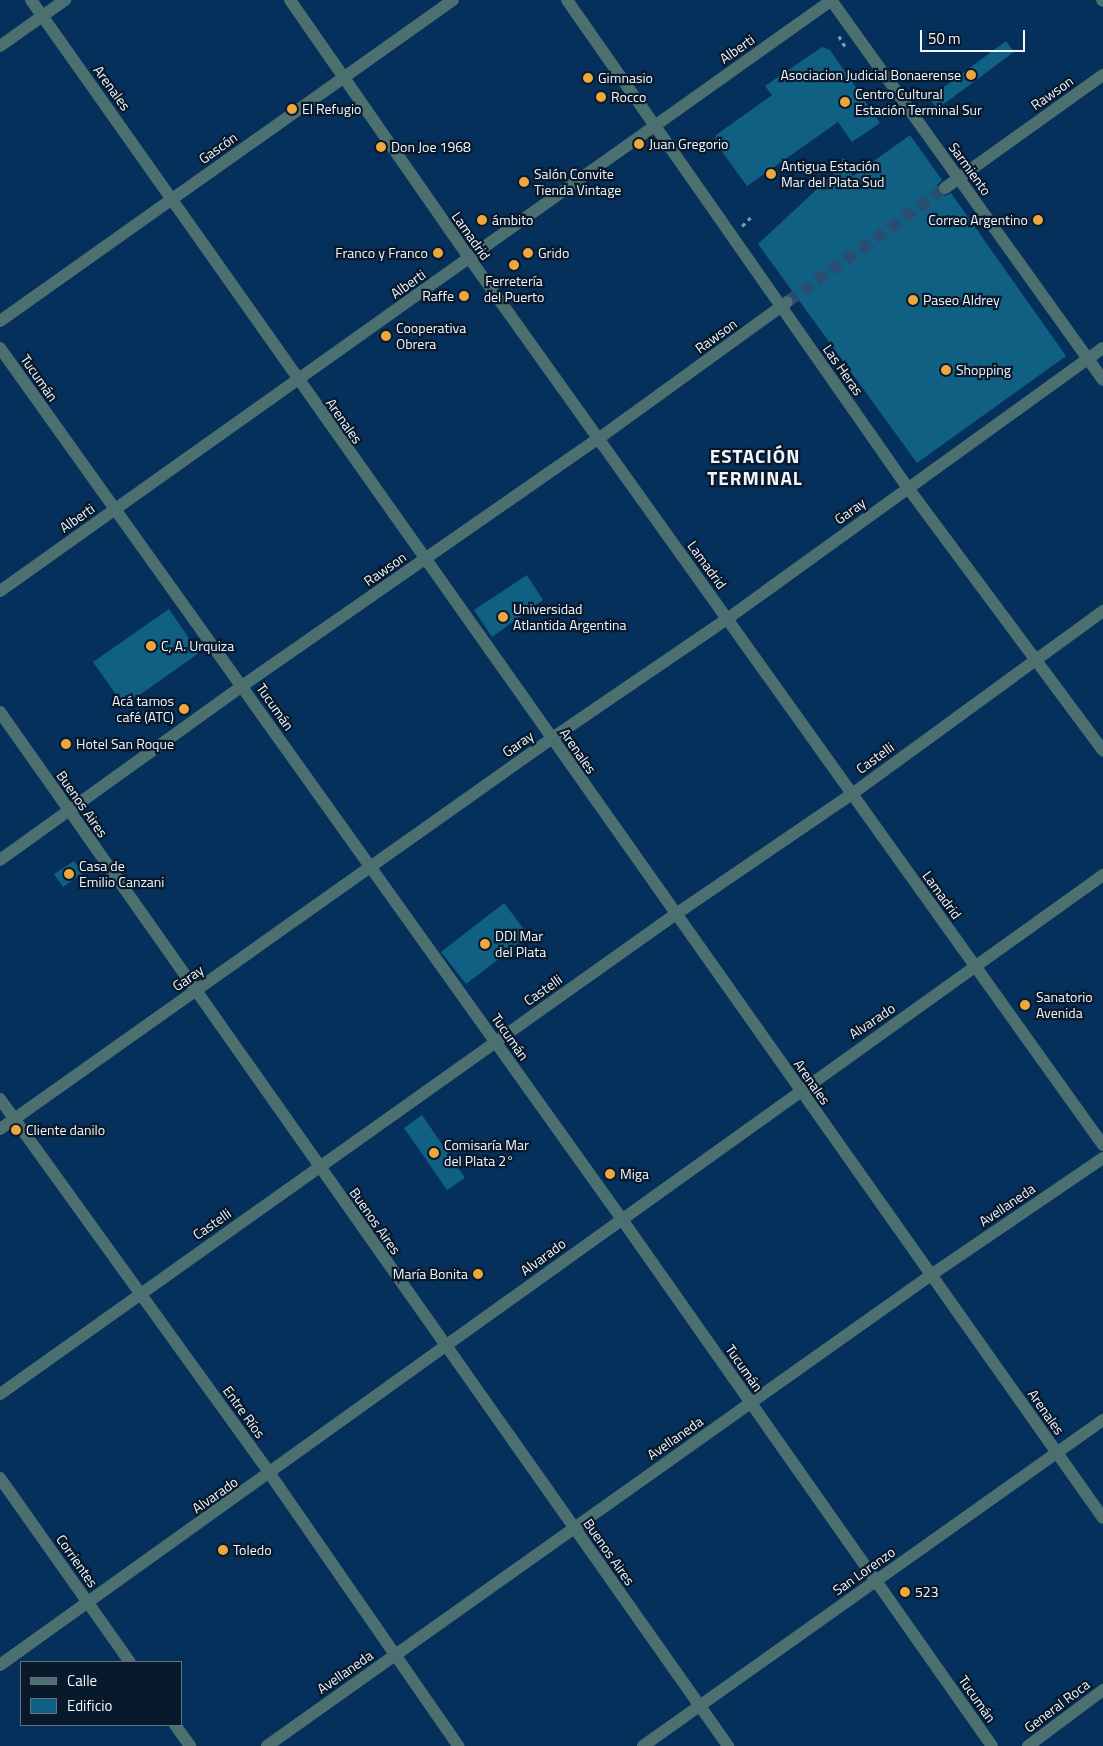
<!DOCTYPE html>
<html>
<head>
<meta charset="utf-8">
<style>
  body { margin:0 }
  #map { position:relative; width:1103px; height:1746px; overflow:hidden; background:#05305c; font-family:"Titillium Web",sans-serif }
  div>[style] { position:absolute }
  .building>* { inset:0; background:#106083 }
  .minor-tunnel>* { height:12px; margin-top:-6px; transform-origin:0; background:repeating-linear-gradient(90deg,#284e74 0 12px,transparent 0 18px) }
  .path>* { height:2.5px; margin-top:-1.25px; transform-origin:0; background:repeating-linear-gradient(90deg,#8299b0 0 4px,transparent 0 8px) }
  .minor>* { height:12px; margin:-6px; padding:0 6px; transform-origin:6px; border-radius:6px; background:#4c706f }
  .dots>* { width:14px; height:14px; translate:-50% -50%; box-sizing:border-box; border:2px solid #08192c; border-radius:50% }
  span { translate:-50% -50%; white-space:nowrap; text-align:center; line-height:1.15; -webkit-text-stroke:4.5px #08192c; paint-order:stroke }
  .street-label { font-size:14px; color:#f1f5fb }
  .poi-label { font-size:14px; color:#f1f5fb }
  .right { translate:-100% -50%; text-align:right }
  .left { translate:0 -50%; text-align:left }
  .district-label { font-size:19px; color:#f1f5fb; font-weight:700; letter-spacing:1px }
  .legend { position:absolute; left:20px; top:1661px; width:162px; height:65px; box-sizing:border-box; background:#08192c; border:1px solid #65717f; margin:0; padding:6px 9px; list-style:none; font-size:15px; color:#f1f5fb }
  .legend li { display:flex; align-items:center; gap:10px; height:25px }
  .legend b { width:25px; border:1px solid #65717f }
  .scale { position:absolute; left:920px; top:30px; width:105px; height:22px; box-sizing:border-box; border:2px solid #f1f5fb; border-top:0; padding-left:6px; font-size:15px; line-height:18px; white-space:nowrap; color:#f1f5fb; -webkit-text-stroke:4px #08192c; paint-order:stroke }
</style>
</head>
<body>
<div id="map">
  <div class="building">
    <div style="clip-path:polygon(1006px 41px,1014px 52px,937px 109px,929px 98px)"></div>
    <div style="clip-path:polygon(822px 47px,830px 50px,880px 123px,852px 142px,838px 122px,747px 186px,715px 142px,716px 135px,772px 95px,765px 86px)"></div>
    <div style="clip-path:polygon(910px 135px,942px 180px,937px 185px,938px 192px,945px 196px,951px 193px,1066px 356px,917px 463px,758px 244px,844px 164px,853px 176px)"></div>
    <div style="clip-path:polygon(527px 575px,543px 600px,492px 637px,474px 610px)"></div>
    <div style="clip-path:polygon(169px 609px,199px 653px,124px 706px,93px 662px)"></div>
    <div style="clip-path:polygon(74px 861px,83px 873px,63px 887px,54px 874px)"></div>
    <div style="clip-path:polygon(504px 903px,529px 936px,466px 984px,441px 952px)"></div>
    <div style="clip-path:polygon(422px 1115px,465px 1178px,447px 1190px,404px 1128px)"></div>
  </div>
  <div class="minor-tunnel">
    <div style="left:787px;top:302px;width:195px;rotate:-35.8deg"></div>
  </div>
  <div class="path">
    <div style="left:839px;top:36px;width:12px;rotate:59deg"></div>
    <div style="left:843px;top:163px;width:6px;rotate:-72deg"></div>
    <div style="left:852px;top:167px;width:6px;rotate:-45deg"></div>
    <div style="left:818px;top:178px;width:4px;rotate:45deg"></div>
    <div style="left:742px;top:226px;width:16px;rotate:-45deg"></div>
  </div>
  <div class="minor">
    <div style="left:31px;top:0;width:1858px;rotate:54.77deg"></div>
    <div style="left:290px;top:0;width:315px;rotate:55.2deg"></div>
    <div style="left:470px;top:259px;width:1089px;rotate:54.46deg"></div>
    <div style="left:567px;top:0;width:595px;rotate:55.06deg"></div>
    <div style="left:908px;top:488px;width:327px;rotate:53.4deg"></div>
    <div style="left:831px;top:0;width:467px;rotate:54.4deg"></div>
    <div style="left:1102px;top:0;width:1px;rotate:45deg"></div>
    <div style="left:0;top:46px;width:80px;rotate:-35.3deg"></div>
    <div style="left:945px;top:188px;width:194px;rotate:-35.6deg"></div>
    <div style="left:0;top:321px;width:555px;rotate:-35.32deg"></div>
    <div style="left:0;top:348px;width:1069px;rotate:54.48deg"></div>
    <div style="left:621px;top:1218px;width:645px;rotate:54.91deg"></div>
    <div style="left:0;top:591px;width:1021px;rotate:-35.39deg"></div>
    <div style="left:0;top:712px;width:1265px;rotate:54.85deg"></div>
    <div style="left:0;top:860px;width:298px;rotate:-35.7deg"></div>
    <div style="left:242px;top:686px;width:433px;rotate:-34.8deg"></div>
    <div style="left:598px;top:439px;width:233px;rotate:-35.9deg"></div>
    <div style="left:0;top:1099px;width:462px;rotate:54.2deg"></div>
    <div style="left:270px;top:1474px;width:331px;rotate:55.3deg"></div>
    <div style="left:0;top:1129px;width:675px;rotate:-35.29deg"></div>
    <div style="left:551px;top:739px;width:213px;rotate:-34.3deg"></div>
    <div style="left:727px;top:619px;width:463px;rotate:-35.8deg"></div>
    <div style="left:0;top:1394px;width:829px;rotate:-35.38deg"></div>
    <div style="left:676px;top:914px;width:213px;rotate:-34.3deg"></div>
    <div style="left:852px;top:794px;width:311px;rotate:-36.1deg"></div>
    <div style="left:0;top:1478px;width:225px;rotate:54.8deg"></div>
    <div style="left:0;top:1665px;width:1357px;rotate:-35.61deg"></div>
    <div style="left:175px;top:1725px;width:26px;rotate:54deg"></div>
    <div style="left:267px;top:1746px;width:814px;rotate:-35.35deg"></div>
    <div style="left:931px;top:1275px;width:208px;rotate:-34.2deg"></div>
    <div style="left:643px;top:1746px;width:564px;rotate:-35.33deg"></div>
    <div style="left:1028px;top:1746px;width:94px;rotate:-36.7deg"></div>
  </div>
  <div class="dots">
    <div style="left:971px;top:75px;background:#eea73c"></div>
    <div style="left:588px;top:78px;background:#eea73c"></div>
    <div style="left:601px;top:97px;background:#eea73c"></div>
    <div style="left:845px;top:102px;background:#eea73c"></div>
    <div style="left:292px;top:109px;background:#eea73c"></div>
    <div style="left:639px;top:144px;background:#eea73c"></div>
    <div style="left:381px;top:147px;background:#eea73c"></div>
    <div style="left:771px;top:174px;background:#eea73c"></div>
    <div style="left:524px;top:182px;background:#eea73c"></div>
    <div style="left:482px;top:220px;background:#eea73c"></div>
    <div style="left:1038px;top:220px;background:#eea73c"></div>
    <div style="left:438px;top:253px;background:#eea73c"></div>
    <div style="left:528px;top:253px;background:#eea73c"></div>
    <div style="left:514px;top:265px;background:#eea73c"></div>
    <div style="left:464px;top:296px;background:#eea73c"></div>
    <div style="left:913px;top:300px;background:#eea73c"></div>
    <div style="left:386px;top:336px;background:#eea73c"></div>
    <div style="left:946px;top:370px;background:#eea73c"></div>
    <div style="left:503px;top:617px;background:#eea73c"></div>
    <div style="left:151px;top:646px;background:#eea73c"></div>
    <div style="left:184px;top:709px;background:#eea73c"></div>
    <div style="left:66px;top:744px;background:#eea73c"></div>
    <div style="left:69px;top:874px;background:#eea73c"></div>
    <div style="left:485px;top:944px;background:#eea73c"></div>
    <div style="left:1025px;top:1005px;background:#eea73c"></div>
    <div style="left:16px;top:1130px;background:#eea73c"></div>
    <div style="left:434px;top:1153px;background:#eea73c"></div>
    <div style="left:610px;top:1174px;background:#eea73c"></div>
    <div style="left:478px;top:1274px;background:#eea73c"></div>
    <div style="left:223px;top:1550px;background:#eea73c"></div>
    <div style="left:905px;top:1592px;background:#eea73c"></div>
  </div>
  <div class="street-label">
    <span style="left:737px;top:49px;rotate:-35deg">Alberti</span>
    <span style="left:112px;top:88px;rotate:54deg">Arenales</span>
    <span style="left:1052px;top:93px;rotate:-35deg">Rawson</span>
    <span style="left:218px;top:148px;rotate:-35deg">Gascón</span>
    <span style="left:970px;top:169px;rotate:54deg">Sarmiento</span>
    <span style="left:471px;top:236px;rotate:55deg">Lamadrid</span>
    <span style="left:408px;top:284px;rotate:-35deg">Alberti</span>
    <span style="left:716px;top:336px;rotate:-36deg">Rawson</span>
    <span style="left:843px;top:370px;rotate:55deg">Las Heras</span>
    <span style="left:39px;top:378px;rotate:55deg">Tucumán</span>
    <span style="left:344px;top:421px;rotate:55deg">Arenales</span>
    <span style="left:850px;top:511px;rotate:-36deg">Garay</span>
    <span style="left:77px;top:518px;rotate:-35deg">Alberti</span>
    <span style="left:707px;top:565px;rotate:54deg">Lamadrid</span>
    <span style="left:385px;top:569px;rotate:-35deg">Rawson</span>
    <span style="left:275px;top:707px;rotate:55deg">Tucumán</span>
    <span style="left:518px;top:744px;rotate:-35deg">Garay</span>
    <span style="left:578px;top:751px;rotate:55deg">Arenales</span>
    <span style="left:875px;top:758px;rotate:-36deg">Castelli</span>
    <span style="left:82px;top:804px;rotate:55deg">Buenos Aires</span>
    <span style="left:942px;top:895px;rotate:54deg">Lamadrid</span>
    <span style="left:188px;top:978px;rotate:-35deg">Garay</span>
    <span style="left:543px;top:990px;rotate:-35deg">Castelli</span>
    <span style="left:872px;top:1021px;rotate:-34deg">Alvarado</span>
    <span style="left:510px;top:1037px;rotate:55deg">Tucumán</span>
    <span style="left:812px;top:1082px;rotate:55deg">Arenales</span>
    <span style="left:1007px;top:1205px;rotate:-34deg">Avellaneda</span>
    <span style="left:375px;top:1221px;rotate:55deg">Buenos Aires</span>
    <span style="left:212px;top:1224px;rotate:-35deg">Castelli</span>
    <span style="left:543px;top:1257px;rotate:-36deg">Alvarado</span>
    <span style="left:744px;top:1368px;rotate:55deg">Tucumán</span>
    <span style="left:244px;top:1412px;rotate:54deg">Entre Ríos</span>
    <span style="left:1046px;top:1412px;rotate:55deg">Arenales</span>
    <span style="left:675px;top:1438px;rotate:-35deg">Avellaneda</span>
    <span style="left:215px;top:1495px;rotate:-35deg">Alvarado</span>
    <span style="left:609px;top:1552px;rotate:55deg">Buenos Aires</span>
    <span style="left:77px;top:1561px;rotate:55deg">Corrientes</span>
    <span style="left:864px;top:1571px;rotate:-35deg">San Lorenzo</span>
    <span style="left:345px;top:1672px;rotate:-35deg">Avellaneda</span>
    <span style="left:977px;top:1699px;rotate:55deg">Tucumán</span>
    <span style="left:1057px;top:1706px;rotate:-37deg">General Roca</span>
  </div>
  <div class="poi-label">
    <span class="right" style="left:961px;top:75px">Asociacion Judicial Bonaerense</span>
    <span class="left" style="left:598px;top:78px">Gimnasio</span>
    <span class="left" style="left:855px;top:102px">Centro Cultural<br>Estación Terminal Sur</span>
    <span class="left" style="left:611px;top:97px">Rocco</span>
    <span class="left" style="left:302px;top:109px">El Refugio</span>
    <span class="left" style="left:649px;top:144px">Juan Gregorio</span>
    <span class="left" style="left:391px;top:147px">Don Joe 1968</span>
    <span class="left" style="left:781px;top:174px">Antigua Estación<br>Mar del Plata Sud</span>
    <span class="left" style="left:534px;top:182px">Salón Convite<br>Tienda Vintage</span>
    <span class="left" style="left:492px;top:220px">ámbito</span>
    <span class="right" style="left:1028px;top:220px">Correo Argentino</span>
    <span class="right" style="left:428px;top:253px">Franco y Franco</span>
    <span class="left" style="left:538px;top:253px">Grido</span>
    <span style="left:514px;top:289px">Ferretería<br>del Puerto</span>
    <span class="right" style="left:454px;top:296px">Raffe</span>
    <span class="left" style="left:923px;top:300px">Paseo Aldrey</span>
    <span class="left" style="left:396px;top:336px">Cooperativa<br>Obrera</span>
    <span class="left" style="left:956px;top:370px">Shopping</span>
    <span class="left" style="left:513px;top:617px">Universidad<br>Atlantida Argentina</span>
    <span class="left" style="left:161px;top:646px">C, A. Urquiza</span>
    <span class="right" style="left:174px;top:709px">Acá tamos<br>café (ATC)</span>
    <span class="left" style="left:76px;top:744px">Hotel San Roque</span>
    <span class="left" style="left:79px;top:874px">Casa de<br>Emilio Canzani</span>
    <span class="left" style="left:495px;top:944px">DDI Mar<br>del Plata</span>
    <span class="left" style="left:1036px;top:1005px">Sanatorio<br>Avenida</span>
    <span class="left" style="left:26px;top:1130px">Cliente danilo</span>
    <span class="left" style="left:444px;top:1153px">Comisaría Mar<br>del Plata 2°</span>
    <span class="left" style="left:620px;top:1174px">Miga</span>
    <span class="right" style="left:468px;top:1274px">María Bonita</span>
    <span class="left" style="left:233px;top:1550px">Toledo</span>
    <span class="left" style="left:915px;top:1592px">523</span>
  </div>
  <div class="district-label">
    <span style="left:755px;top:467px">ESTACIÓN<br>TERMINAL</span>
  </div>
  <ul class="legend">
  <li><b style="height:6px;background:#4c706f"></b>Calle</li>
  <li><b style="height:14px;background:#106083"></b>Edificio</li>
  </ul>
  <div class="scale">50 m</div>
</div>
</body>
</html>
